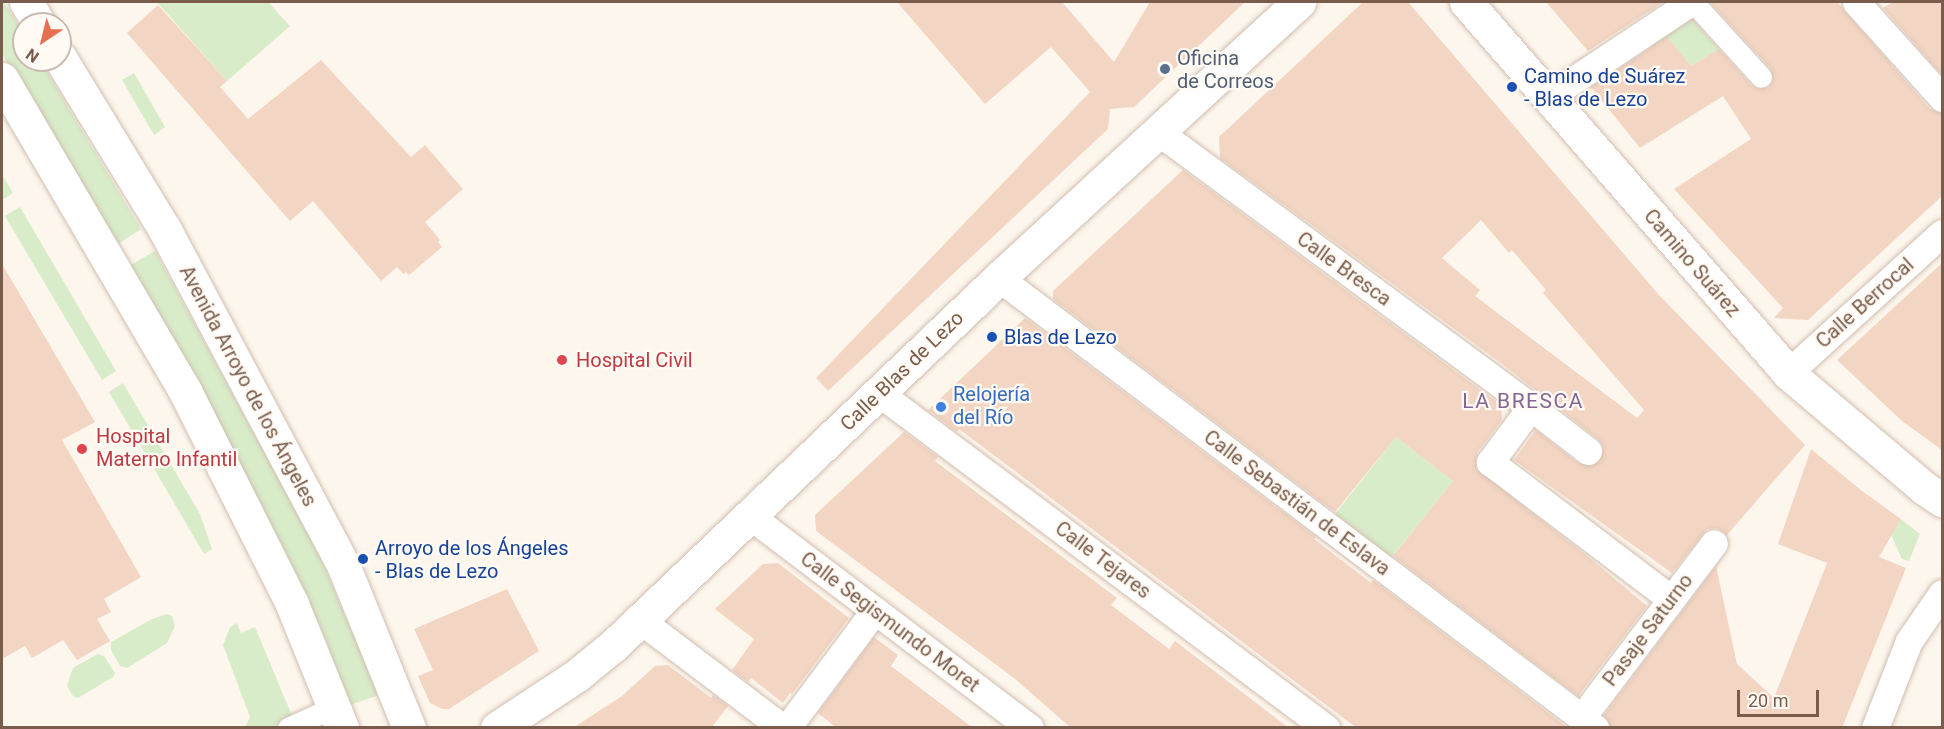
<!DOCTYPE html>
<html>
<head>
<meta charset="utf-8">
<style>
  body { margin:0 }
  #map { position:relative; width:1944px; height:729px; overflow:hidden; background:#fdf6ec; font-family:Roboto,sans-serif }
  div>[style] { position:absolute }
  .green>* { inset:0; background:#d8ecc9 }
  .building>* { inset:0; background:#f3d5c3 }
  .roads { filter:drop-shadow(0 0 2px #d1beb0) drop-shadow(0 0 2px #d1beb0) }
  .pedestrian>* { height:21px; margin:-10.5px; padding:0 10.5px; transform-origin:10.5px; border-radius:10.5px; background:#fff }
  .minor>* { height:27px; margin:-13.5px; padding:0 13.5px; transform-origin:13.5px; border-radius:13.5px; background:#fff }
  .secondary>* { height:33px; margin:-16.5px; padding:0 16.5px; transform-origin:16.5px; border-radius:16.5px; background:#fff }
  .dots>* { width:16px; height:16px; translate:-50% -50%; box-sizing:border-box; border:3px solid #fffaf3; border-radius:50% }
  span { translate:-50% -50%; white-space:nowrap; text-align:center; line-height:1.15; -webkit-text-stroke:4.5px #fffaf3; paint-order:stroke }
  .service-label { font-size:20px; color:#4e5e75 }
  .left { translate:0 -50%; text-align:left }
  .transit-label { font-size:20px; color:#164399 }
  .street-label { font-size:20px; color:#7a5c4d }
  .health-label { font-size:20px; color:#be3a42 }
  .shop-label { font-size:20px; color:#366cbe }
  .neighbourhood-label { font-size:21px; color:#846695; letter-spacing:1.5px }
  .frame { position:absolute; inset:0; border:3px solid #7a5c4d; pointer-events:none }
  .north { position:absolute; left:12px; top:12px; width:60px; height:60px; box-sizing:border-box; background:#fffaf3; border:2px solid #cabbb1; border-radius:50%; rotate:215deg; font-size:16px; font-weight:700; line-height:24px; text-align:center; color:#7a5c4d }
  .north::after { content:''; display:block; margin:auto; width:21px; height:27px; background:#e76f51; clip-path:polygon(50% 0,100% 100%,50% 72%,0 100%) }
  .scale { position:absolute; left:1737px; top:690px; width:82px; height:27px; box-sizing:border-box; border:3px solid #7a5c4d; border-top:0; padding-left:8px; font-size:18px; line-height:21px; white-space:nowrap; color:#7a5c4d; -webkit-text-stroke:4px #fffaf3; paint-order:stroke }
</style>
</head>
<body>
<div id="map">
  <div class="green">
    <div style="clip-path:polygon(2px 2px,4px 2px,24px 34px,24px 60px,40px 60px,141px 229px,115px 246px,2px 54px)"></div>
    <div style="clip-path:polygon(157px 2px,268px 2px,290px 26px,227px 81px)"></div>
    <div style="clip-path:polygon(1689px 15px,1719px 49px,1691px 66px,1669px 40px,1656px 51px,1648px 43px)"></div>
    <div style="clip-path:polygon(134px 73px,165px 127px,154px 135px,122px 80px)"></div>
    <div style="clip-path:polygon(2px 174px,13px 193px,2px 200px)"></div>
    <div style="clip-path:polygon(20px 207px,116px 371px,102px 380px,5px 216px)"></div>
    <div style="clip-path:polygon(155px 251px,318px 552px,379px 695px,350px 705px,326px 640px,289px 560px,223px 434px,129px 266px)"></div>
    <div style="clip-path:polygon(123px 383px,200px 514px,212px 549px,204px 554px,109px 392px)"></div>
    <div style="clip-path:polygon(1396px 437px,1453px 481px,1391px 558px,1335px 514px)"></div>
    <div style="clip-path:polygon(1901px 519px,1920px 534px,1909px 561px,1902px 559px,1891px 535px)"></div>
    <div style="clip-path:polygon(167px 614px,172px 616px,175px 626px,167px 643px,127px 668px,120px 666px,111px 650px,111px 642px,152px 619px)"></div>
    <div style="clip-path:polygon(237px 623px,241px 633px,255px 627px,293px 718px,272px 727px,245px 727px,250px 717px,223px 645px,230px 627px)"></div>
    <div style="clip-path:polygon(98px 654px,104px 656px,115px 673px,113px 677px,78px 698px,73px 696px,67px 686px,71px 673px,74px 667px)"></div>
  </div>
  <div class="building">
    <div style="clip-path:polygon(897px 2px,1062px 2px,1114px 62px,1150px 2px,1245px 2px,1134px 107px,1110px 109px,1108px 129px,828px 391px,816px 378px,1090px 92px,1051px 47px,985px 104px)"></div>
    <div style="clip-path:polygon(evenodd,1363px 2px,1408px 2px,1659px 295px,1805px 445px,1727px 535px,1717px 528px,1707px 529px,1672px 573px,1514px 460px,1536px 430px,1578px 463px,1593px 466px,1603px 454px,1603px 446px,1598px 439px,1501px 363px,1220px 158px,1219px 137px,1363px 2px,1481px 220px,1509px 253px,1512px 250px,1546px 290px,1543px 293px,1644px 410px,1637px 418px,1475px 296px,1480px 290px,1442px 258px,1481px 220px)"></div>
    <div style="clip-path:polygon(1546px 2px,1663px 2px,1588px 51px)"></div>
    <div style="clip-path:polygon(1710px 2px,1837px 2px,1930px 109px,1942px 113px,1942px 196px,1808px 320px,1774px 318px,1783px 308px,1674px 189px,1751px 139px,1723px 96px,1640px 148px,1591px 87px,1667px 37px,1691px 66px,1719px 49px,1752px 86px,1758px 89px,1769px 87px,1773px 80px,1770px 68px)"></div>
    <div style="clip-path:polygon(1893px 2px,1942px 2px,1942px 75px,1883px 8px)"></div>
    <div style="clip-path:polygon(158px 5px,227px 81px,220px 87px,248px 119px,321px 60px,411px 157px,425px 145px,463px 189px,425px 222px,440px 240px,438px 242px,442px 247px,409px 275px,406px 272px,403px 274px,397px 267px,381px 281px,313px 201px,290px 221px,127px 33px)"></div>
    <div style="clip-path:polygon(1183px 170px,1501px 405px,1502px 420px,1477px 453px,1476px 469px,1586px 555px,1647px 606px,1578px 696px,1393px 556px,1453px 481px,1396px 437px,1335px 512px,1053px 299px,1053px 291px)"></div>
    <div style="clip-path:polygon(1942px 263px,1942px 450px,1902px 421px,1837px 360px)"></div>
    <div style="clip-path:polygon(2px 264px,95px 422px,62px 440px,141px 577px,104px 599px,111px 612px,97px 619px,110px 641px,77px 660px,63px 640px,32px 658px,25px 646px,2px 659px)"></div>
    <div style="clip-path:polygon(1025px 318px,1316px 537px,1314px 539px,1371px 583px,1373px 580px,1568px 728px,1357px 728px,959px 429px,957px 432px,928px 410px)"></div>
    <div style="clip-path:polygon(904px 432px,938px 457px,935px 461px,1117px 598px,1111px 605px,1169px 649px,1175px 641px,1289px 728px,1071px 728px,1014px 678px,816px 531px,815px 515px)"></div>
    <div style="clip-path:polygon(1811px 449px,1862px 491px,1901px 519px,1879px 557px,1906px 568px,1842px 728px,1610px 728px,1604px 715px,1716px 566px,1737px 664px,1774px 698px,1827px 563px,1778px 544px)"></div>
    <div style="clip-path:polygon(778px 563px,849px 618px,792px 694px,790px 693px,783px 703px,751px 678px,748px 682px,732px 670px,754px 639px,715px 609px,763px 564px)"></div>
    <div style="clip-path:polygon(507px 589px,539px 651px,449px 709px,442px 709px,430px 703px,418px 676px,433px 670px,414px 629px)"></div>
    <div style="clip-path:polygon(874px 637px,898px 655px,891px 666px,973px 728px,837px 728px,818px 713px)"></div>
    <div style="clip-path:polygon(668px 665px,711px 698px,713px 695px,728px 706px,711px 728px,573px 728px,622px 696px,655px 666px)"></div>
  </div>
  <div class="roads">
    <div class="pedestrian">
      <div style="left:1693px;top:2px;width:101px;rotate:47.8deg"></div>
      <div style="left:288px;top:728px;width:51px;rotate:-24.5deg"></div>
    </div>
    <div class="minor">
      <div style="left:1856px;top:2px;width:129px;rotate:48.1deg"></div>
      <div style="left:1548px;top:97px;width:172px;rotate:-33.6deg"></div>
      <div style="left:1157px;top:131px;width:465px;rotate:36.4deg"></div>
      <div style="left:1531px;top:407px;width:69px;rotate:126.7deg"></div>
      <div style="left:1490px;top:462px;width:227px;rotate:37.1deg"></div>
      <div style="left:999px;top:278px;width:747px;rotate:37.05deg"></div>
      <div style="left:1788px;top:373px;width:208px;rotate:-42.3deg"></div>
      <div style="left:879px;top:393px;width:559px;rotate:36.85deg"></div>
      <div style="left:1531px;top:407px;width:72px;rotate:37.7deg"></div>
      <div style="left:750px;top:516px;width:351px;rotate:37.1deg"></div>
      <div style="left:640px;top:620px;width:179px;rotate:37.1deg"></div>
      <div style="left:1582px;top:717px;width:218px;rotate:-52.8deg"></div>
      <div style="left:787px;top:728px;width:147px;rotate:-53.3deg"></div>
      <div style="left:1875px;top:728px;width:93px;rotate:-68.7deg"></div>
      <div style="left:1909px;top:641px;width:58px;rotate:-55.5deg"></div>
    </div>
    <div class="secondary">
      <div style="left:26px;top:2px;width:26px;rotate:59deg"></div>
      <div style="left:1466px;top:2px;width:491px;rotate:49deg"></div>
      <div style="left:1788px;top:373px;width:178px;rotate:40.2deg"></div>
      <div style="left:1924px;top:488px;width:22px;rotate:34deg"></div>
      <div style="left:60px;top:58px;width:202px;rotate:58.6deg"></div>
      <div style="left:165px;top:230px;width:382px;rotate:62deg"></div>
      <div style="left:344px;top:567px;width:174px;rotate:68deg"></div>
      <div style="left:2px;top:79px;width:362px;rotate:59.6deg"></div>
      <div style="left:185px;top:391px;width:238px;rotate:63.3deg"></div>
      <div style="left:292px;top:604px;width:134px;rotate:68deg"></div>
      <div style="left:497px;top:728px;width:95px;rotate:-33.4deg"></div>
      <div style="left:576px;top:676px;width:49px;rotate:-39.2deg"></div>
      <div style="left:614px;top:645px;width:532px;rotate:-43.63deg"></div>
      <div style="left:999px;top:278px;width:408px;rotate:-42.6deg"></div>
    </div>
  </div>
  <div class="dots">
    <div style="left:1165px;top:69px;background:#5c6f8a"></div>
    <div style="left:1512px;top:87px;background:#1a4fb4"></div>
    <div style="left:992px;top:337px;background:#1a4fb4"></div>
    <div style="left:562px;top:360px;background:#e0444e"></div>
    <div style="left:941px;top:407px;background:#3f7fe0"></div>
    <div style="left:82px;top:449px;background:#e0444e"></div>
    <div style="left:363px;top:559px;background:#1a4fb4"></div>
  </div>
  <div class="service-label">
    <span class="left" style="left:1177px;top:70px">Oficina<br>de Correos</span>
  </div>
  <div class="transit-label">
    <span class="left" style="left:1524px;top:88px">Camino de Suárez<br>- Blas de Lezo</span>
    <span class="left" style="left:1004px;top:337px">Blas de Lezo</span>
    <span class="left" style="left:375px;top:560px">Arroyo de los Ángeles<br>- Blas de Lezo</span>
  </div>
  <div class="street-label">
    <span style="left:1692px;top:263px;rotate:49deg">Camino Suárez</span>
    <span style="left:1344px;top:269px;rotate:36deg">Calle Bresca</span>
    <span style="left:1865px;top:303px;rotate:-42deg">Calle Berrocal</span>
    <span style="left:902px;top:371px;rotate:-44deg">Calle Blas de Lezo</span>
    <span style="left:248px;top:386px;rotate:62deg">Avenida Arroyo de los Ángeles</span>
    <span style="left:1297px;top:503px;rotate:37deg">Calle Sebastián de Eslava</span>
    <span style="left:1103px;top:560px;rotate:37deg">Calle Tejares</span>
    <span style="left:890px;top:622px;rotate:37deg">Calle Segismundo Moret</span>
    <span style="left:1648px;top:630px;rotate:-53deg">Pasaje Saturno</span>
  </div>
  <div class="health-label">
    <span class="left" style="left:576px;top:360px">Hospital Civil</span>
    <span class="left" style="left:96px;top:448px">Hospital<br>Materno Infantil</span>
  </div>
  <div class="shop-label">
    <span class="left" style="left:953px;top:406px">Relojería<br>del Río</span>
  </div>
  <div class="neighbourhood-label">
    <span style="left:1523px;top:401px">LA BRESCA</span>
  </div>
  <div class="frame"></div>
  <div class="north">N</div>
  <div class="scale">20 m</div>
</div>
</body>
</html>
